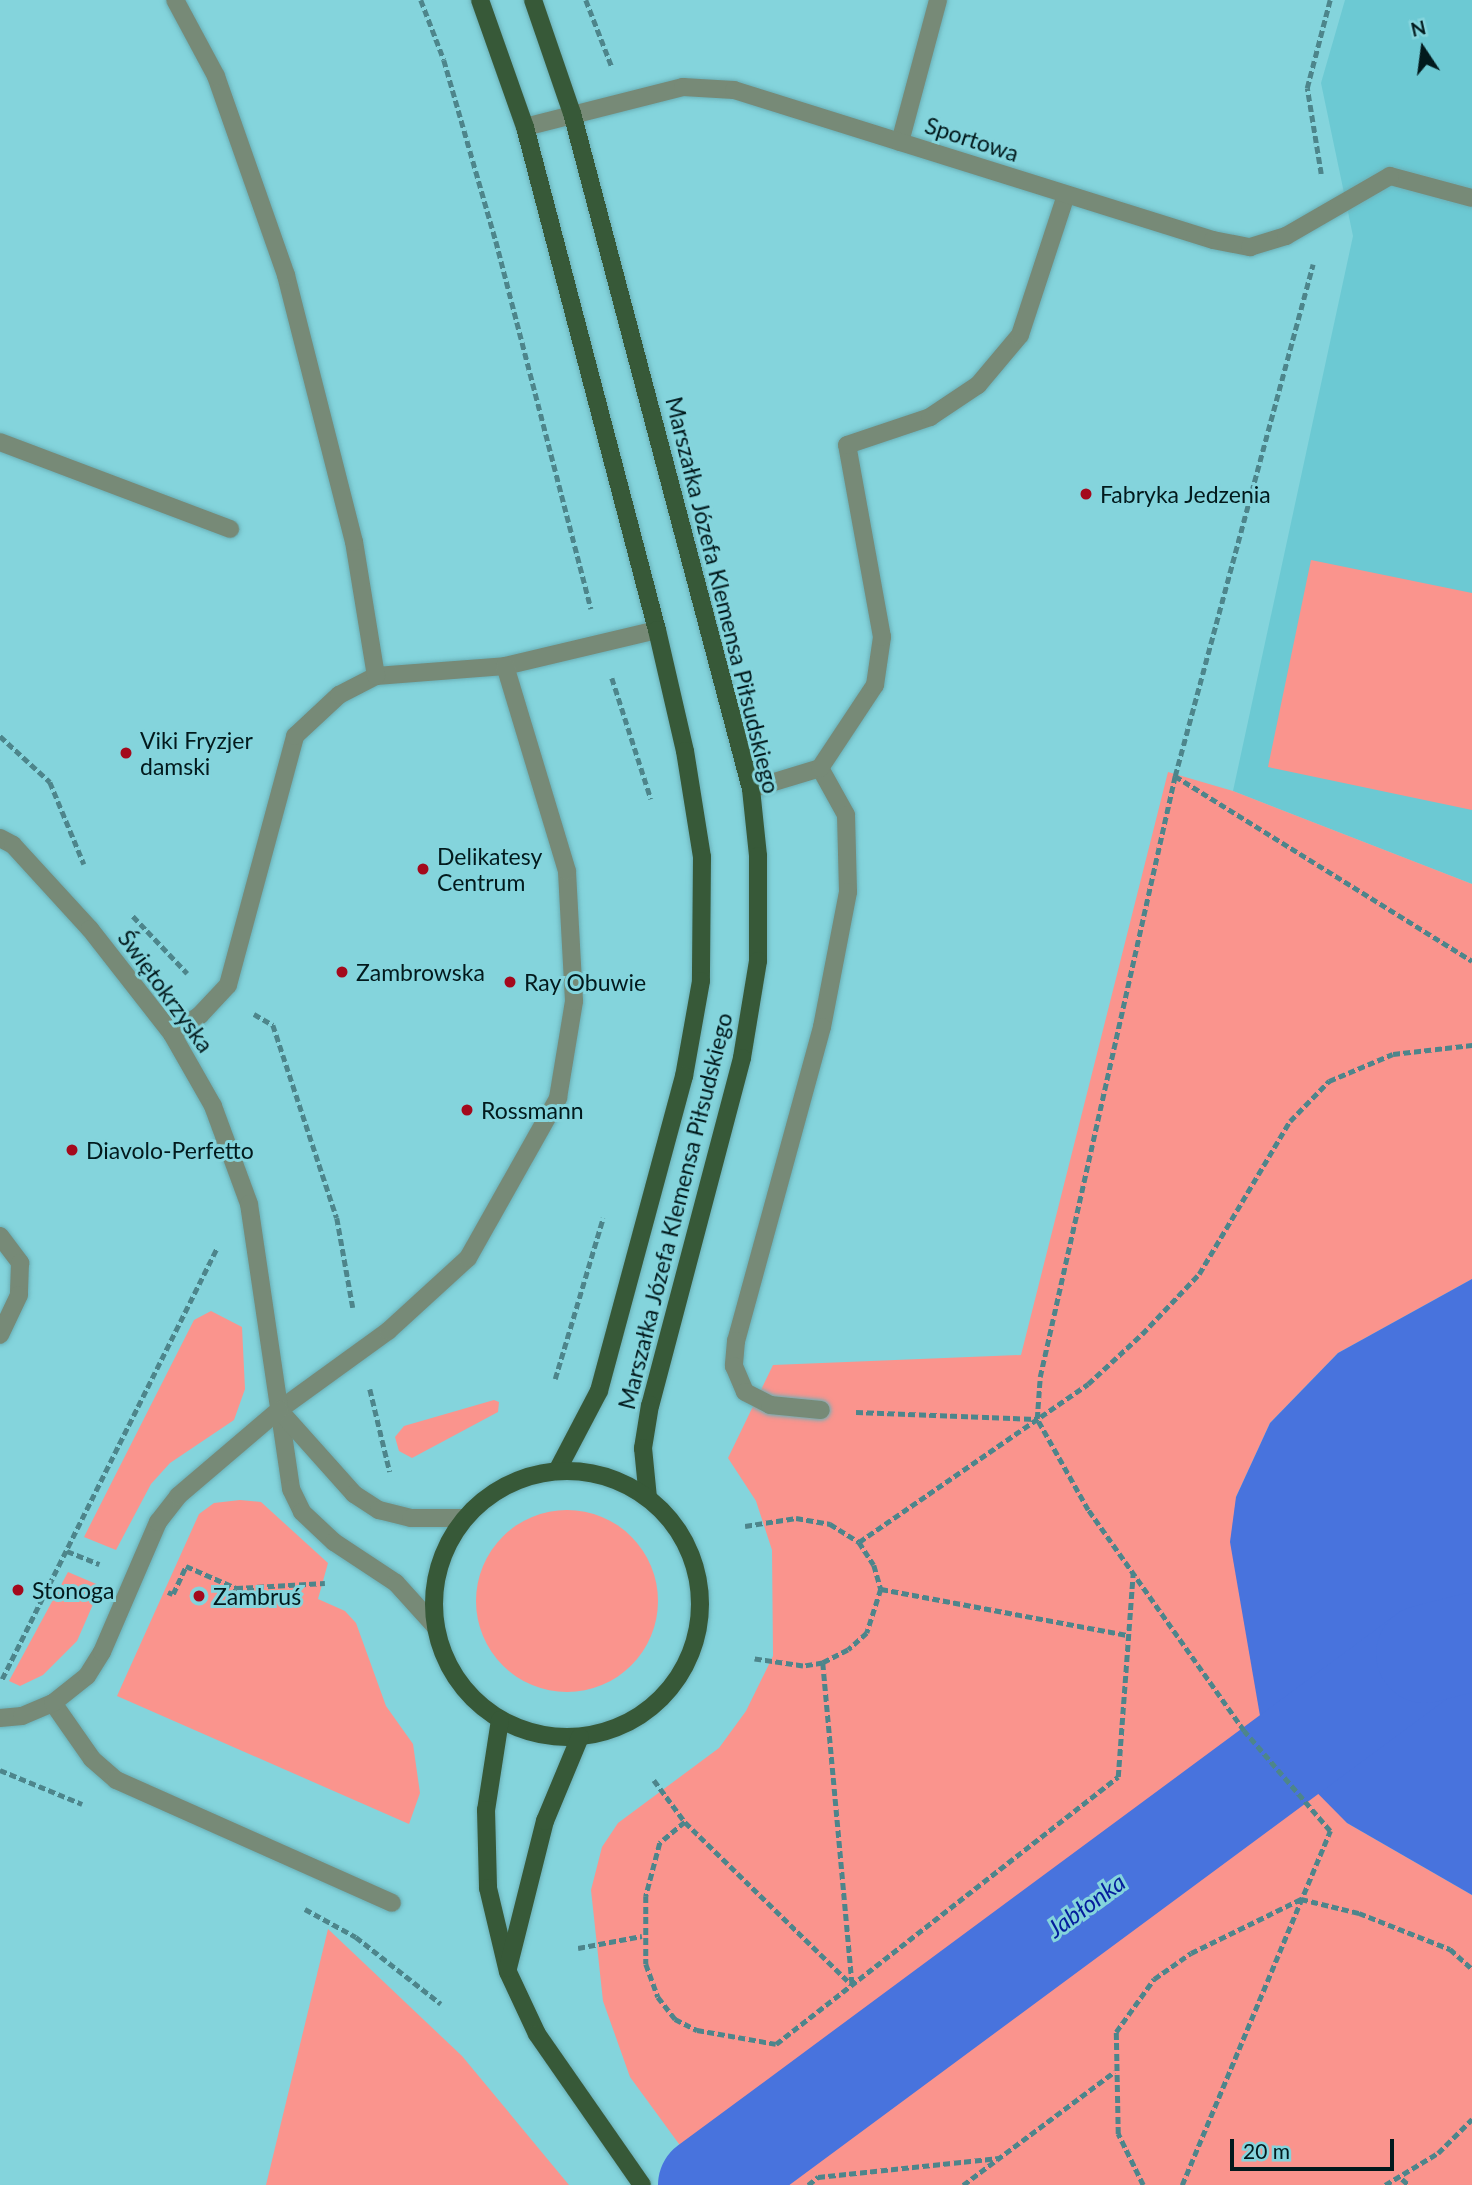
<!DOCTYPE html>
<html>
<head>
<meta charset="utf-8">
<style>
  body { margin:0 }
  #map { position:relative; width:1472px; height:2185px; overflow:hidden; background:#84d4dc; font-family:Lato,sans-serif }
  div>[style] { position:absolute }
  .built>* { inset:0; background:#6cc9d3 }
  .green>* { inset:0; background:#fa948d }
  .round { border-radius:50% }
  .water>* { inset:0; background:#4873dd }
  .river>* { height:98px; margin:-49px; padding:0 49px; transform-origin:49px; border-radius:49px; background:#4873dd }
  .path>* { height:4.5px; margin-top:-2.25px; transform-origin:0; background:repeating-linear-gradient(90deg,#4d858b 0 7px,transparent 0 10.5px) }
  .roads { filter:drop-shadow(0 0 2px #6aafb6) drop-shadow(0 0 2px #6aafb6) }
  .lane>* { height:18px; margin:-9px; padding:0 9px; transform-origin:9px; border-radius:9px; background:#778a77 }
  .street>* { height:18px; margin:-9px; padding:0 9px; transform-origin:9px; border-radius:9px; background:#778a77 }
  .primary>* { height:18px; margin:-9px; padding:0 9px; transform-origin:9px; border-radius:9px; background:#375938 }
  .primary>.ring { margin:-9px; padding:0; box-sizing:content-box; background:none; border:18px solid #375938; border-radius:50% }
  .dots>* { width:19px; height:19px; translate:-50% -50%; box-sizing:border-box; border:4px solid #84d4dc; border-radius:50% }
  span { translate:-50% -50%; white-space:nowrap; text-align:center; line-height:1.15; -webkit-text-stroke:6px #84d4dc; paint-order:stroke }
  .street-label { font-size:23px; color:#021a1d }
  .poi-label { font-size:23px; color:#021a1d }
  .left { translate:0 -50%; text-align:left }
  .water-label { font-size:24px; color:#041d9b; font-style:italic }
  .north { position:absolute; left:1388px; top:14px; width:70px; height:70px; -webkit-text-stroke:5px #84d4dc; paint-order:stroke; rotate:347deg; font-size:19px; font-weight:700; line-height:28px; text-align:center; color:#021a1d }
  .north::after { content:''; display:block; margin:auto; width:24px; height:32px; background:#021a1d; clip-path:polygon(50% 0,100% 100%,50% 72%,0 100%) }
  .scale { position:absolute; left:1230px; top:2139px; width:164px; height:32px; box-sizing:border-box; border:4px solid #021a1d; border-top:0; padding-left:9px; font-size:21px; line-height:24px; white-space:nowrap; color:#021a1d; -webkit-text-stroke:5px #84d4dc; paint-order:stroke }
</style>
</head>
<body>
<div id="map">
  <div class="built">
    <div style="clip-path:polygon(1345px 0,1472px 0,1472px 884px,1233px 791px,1353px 236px,1321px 83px)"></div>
  </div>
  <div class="green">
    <div style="clip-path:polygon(1311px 560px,1472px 593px,1472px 810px,1268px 767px)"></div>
    <div style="clip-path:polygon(1168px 772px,1233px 791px,1472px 884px,1472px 1279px,1338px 1353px,1270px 1423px,1236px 1497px,1347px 1823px,1472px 1895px,1472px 2185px,709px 2185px,630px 2077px,603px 2001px,591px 1890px,602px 1847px,618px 1823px,719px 1748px,746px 1711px,773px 1656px,772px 1550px,756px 1501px,728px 1458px,773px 1365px,1021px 1355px)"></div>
    <div style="clip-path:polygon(211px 1311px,242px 1327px,245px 1389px,234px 1420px,170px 1463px,151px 1484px,116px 1550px,84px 1537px,194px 1320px)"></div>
    <div style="clip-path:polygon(494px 1400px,499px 1402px,498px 1412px,412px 1458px,399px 1451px,395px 1437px,404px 1426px)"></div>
    <div style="clip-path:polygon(240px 1500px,261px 1502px,328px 1563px,318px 1599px,345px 1611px,356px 1623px,386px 1706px,413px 1744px,420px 1793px,409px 1824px,117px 1696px,199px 1514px,214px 1503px)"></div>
    <div class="round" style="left:476px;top:1510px;width:182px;height:182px"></div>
    <div style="clip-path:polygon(68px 1572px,101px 1586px,77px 1641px,43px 1675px,20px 1686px,9px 1681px)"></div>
    <div style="clip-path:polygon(328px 1929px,462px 2056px,569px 2185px,266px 2185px)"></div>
  </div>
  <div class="water">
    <div style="clip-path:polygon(1472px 1279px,1472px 1895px,1347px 1823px,1264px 1739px,1230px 1542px,1236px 1497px,1270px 1423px,1338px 1353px)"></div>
  </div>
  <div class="river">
    <div style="left:707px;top:2185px;width:893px;rotate:-36.48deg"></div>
    <div style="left:1425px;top:1654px;width:49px;rotate:-14.3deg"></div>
  </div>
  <div class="path">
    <div style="left:421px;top:0;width:64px;rotate:69deg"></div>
    <div style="left:444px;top:60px;width:188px;rotate:74deg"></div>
    <div style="left:496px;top:241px;width:380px;rotate:75.5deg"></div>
    <div style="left:586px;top:0;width:72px;rotate:68.8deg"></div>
    <div style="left:1321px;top:174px;width:87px;rotate:-99.2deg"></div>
    <div style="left:1307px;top:88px;width:91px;rotate:-75.4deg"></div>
    <div style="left:612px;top:678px;width:127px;rotate:72.1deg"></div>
    <div style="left:0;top:736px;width:68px;rotate:42.6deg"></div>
    <div style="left:50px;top:782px;width:89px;rotate:67.5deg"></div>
    <div style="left:1175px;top:776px;width:350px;rotate:31.9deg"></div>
    <div style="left:133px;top:916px;width:79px;rotate:46.5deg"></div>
    <div style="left:254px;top:1014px;width:22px;rotate:30deg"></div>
    <div style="left:273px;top:1025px;width:203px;rotate:71.7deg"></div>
    <div style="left:337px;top:1218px;width:91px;rotate:79.9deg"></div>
    <div style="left:555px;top:1379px;width:168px;rotate:-73.4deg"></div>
    <div style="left:370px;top:1389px;width:85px;rotate:76.5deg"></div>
    <div style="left:856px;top:1412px;width:180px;rotate:2.2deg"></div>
    <div style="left:745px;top:1526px;width:52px;rotate:-8.9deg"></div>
    <div style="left:796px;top:1518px;width:35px;rotate:10deg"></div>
    <div style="left:830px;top:1524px;width:34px;rotate:32deg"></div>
    <div style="left:859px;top:1542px;width:27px;rotate:57deg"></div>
    <div style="left:874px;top:1565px;width:25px;rotate:74deg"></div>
    <div style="left:881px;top:1589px;width:46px;rotate:107.7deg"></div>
    <div style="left:867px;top:1633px;width:25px;rotate:138deg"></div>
    <div style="left:848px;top:1650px;width:28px;rotate:153deg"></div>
    <div style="left:823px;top:1663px;width:20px;rotate:171deg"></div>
    <div style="left:803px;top:1666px;width:49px;rotate:-171.7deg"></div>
    <div style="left:859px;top:1542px;width:278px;rotate:-34.6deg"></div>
    <div style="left:1088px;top:1384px;width:74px;rotate:-42.8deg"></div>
    <div style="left:1142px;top:1334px;width:83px;rotate:-46.5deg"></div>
    <div style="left:1199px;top:1274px;width:178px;rotate:-59.3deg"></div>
    <div style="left:1290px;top:1121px;width:56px;rotate:-45.7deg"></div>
    <div style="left:1329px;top:1081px;width:69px;rotate:-22.9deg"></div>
    <div style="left:1393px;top:1054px;width:80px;rotate:-6.5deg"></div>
    <div style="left:67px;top:1551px;width:35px;rotate:22deg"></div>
    <div style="left:881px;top:1589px;width:249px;rotate:10.6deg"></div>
    <div style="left:168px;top:1592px;width:5px;rotate:22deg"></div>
    <div style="left:173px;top:1594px;width:31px;rotate:-65deg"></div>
    <div style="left:186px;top:1566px;width:55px;rotate:23.7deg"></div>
    <div style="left:236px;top:1588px;width:89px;rotate:-3.2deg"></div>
    <div style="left:823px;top:1663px;width:322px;rotate:84.8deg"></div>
    <div style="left:2px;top:1679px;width:482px;rotate:-63.5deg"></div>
    <div style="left:0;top:1770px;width:89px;rotate:22.5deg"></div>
    <div style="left:654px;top:1780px;width:52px;rotate:53.6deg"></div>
    <div style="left:685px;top:1822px;width:232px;rotate:44.3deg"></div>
    <div style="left:685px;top:1822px;width:33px;rotate:140deg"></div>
    <div style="left:660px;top:1843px;width:55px;rotate:104.8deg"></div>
    <div style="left:646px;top:1896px;width:68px;rotate:90deg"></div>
    <div style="left:646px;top:1964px;width:35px;rotate:70deg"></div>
    <div style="left:658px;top:1997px;width:28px;rotate:52deg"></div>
    <div style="left:675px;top:2019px;width:25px;rotate:27deg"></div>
    <div style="left:697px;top:2030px;width:80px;rotate:10deg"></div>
    <div style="left:776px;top:2044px;width:434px;rotate:-38deg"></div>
    <div style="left:1118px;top:1777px;width:204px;rotate:-85.8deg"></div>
    <div style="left:305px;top:1909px;width:58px;rotate:28.8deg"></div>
    <div style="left:356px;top:1937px;width:108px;rotate:38.2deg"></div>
    <div style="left:578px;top:1948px;width:65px;rotate:-10.6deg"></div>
    <div style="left:1402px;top:2179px;width:9px;rotate:41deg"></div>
    <div style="left:808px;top:2185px;width:13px;rotate:-39deg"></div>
    <div style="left:818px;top:2177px;width:182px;rotate:-6deg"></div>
    <div style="left:963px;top:2185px;width:189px;rotate:-36.8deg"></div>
    <div style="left:1143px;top:2185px;width:57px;rotate:-116.1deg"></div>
    <div style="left:1118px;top:2134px;width:102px;rotate:-91.1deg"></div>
    <div style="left:1116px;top:2032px;width:65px;rotate:-54.4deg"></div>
    <div style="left:1154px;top:1979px;width:45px;rotate:-35.1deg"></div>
    <div style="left:1191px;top:1953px;width:123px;rotate:-26.1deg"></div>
    <div style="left:1301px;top:1899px;width:60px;rotate:13.6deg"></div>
    <div style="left:1359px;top:1913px;width:98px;rotate:21.6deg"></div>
    <div style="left:1450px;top:1949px;width:30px;rotate:42deg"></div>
    <div style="left:1182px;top:2185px;width:384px;rotate:-67.3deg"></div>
    <div style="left:1330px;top:1831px;width:132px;rotate:-130.7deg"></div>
    <div style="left:1244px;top:1731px;width:271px;rotate:-125.2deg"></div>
    <div style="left:1088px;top:1510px;width:104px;rotate:-119.3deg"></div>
    <div style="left:1037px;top:1419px;width:42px;rotate:-85.9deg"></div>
    <div style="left:1040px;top:1377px;width:616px;rotate:-77.34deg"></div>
    <div style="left:1175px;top:776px;width:530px;rotate:-74.92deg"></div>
    <div style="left:1385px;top:2185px;width:62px;rotate:-31.1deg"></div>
    <div style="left:1438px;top:2153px;width:48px;rotate:-45deg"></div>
  </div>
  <div class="roads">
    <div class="lane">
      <div style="left:900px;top:142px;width:147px;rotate:-75deg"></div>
      <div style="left:1390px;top:176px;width:85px;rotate:15deg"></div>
      <div style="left:0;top:442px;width:246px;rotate:20.7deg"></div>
      <div style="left:376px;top:676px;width:129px;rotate:-4.4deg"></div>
      <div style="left:505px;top:666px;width:156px;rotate:-13.3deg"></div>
      <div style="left:820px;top:768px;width:54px;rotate:61deg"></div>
      <div style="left:846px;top:815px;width:77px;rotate:88.5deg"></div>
      <div style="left:848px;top:892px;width:137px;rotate:100.9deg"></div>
      <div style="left:822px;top:1027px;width:326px;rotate:105.3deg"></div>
      <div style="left:736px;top:1341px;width:25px;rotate:95deg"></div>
      <div style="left:734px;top:1366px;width:28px;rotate:67deg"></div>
      <div style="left:745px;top:1392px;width:28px;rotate:27deg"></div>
      <div style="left:770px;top:1405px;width:51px;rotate:5.6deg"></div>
      <div style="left:751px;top:789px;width:72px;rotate:-16.9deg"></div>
      <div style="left:820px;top:768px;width:100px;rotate:-56.5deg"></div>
      <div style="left:875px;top:685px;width:49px;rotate:-81.7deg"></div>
      <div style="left:882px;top:637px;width:195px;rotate:-100.3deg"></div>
      <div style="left:847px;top:445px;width:88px;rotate:-18.6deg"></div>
      <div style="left:930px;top:417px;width:58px;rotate:-33.7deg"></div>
      <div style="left:978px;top:385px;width:65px;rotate:-50deg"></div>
      <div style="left:1020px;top:335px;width:147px;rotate:-71.8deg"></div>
      <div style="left:172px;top:1034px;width:34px;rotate:-34deg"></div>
      <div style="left:200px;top:1015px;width:41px;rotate:-47deg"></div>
      <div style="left:228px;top:985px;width:258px;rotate:-74.9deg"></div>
      <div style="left:295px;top:736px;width:60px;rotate:-43deg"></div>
      <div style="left:339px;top:695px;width:42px;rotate:-27.2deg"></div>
      <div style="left:376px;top:676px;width:136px;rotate:-99.3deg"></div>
      <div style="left:354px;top:542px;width:276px;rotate:-104.3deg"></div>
      <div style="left:286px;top:275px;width:211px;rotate:-109.4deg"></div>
      <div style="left:216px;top:76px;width:86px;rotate:-118.3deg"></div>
      <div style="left:279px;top:1410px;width:135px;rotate:-35.9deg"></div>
      <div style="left:388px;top:1331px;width:108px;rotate:-42.4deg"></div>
      <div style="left:468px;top:1258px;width:184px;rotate:-60.6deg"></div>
      <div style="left:558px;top:1098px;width:98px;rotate:-80.6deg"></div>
      <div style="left:574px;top:1001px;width:130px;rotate:-93.1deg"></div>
      <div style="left:567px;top:871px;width:214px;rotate:-106.8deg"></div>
      <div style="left:53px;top:1703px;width:68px;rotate:55.1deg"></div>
      <div style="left:92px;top:1759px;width:32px;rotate:41deg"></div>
      <div style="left:116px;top:1780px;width:302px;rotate:24deg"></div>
    </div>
    <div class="street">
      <div style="left:525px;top:127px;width:163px;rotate:-14.2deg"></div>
      <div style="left:683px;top:87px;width:51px;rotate:3.4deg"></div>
      <div style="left:734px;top:90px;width:502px;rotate:17.39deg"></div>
      <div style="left:1213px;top:240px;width:38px;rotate:11deg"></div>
      <div style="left:1250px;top:247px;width:38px;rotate:-17deg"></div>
      <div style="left:1286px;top:236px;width:120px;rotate:-30deg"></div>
      <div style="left:0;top:838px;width:15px;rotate:28deg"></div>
      <div style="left:13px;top:845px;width:114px;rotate:47.5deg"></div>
      <div style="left:90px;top:929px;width:133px;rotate:52deg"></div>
      <div style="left:172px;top:1034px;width:83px;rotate:60.3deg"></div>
      <div style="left:213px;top:1106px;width:104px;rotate:69.8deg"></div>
      <div style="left:249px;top:1204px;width:288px;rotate:81.6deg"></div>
      <div style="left:291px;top:1489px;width:25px;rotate:64deg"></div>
      <div style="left:302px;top:1512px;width:44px;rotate:43.2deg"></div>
      <div style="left:334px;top:1542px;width:74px;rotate:33.5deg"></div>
      <div style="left:396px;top:1583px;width:57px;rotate:47.9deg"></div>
      <div style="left:0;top:1236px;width:34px;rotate:53deg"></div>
      <div style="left:20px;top:1263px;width:32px;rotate:92deg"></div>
      <div style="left:19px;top:1295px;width:44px;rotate:115.4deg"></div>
      <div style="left:279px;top:1410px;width:113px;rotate:48.2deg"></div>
      <div style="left:354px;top:1494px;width:30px;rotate:33deg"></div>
      <div style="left:379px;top:1510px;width:33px;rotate:14deg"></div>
      <div style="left:411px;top:1518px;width:53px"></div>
      <div style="left:0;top:1718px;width:22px;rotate:-5deg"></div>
      <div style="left:22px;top:1716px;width:34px;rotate:-23deg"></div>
      <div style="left:53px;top:1703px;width:43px;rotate:-38.5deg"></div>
      <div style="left:87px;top:1676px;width:28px;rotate:-58deg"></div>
      <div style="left:102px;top:1652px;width:142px;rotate:-66.7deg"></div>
      <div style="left:158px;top:1522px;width:33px;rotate:-52deg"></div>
      <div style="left:178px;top:1496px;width:133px;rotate:-40.4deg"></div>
    </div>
    <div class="primary">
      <div style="left:480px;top:0;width:135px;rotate:70.5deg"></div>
      <div style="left:525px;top:127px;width:520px;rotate:75.3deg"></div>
      <div style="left:657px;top:630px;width:124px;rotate:77deg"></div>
      <div style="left:685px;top:751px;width:107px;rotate:80.9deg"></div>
      <div style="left:702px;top:857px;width:124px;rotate:90.5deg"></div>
      <div style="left:701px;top:981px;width:97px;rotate:100.1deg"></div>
      <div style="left:684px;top:1076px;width:326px;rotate:105.1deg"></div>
      <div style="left:599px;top:1391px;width:90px;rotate:117.7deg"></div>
      <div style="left:533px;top:0;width:120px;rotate:71deg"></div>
      <div style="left:572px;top:113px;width:699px;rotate:75.17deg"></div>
      <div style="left:751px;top:789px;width:67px;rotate:84deg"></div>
      <div style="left:758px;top:856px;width:105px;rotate:90deg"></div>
      <div style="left:758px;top:961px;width:98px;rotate:99.4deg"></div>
      <div style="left:742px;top:1058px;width:359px;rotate:104.8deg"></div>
      <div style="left:650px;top:1405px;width:44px;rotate:99.2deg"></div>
      <div style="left:643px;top:1448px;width:50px;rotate:84.3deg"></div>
      <div class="ring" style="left:434px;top:1471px;width:248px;height:248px"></div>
      <div style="left:500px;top:1720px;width:91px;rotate:98.8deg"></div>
      <div style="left:486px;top:1810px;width:78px;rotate:88.5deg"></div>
      <div style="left:488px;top:1888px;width:86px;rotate:76.6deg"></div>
      <div style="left:508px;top:1972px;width:68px;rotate:64.9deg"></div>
      <div style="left:537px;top:2034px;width:184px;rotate:55.2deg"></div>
      <div style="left:508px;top:1968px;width:152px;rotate:-75.9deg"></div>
      <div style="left:545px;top:1821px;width:91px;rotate:-67.4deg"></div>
    </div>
  </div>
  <div class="dots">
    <div style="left:1086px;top:494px;background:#a4091c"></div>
    <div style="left:126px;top:753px;background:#a4091c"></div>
    <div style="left:423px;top:869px;background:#a4091c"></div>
    <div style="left:342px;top:972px;background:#a4091c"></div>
    <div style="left:510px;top:982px;background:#a4091c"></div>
    <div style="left:467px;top:1110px;background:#a4091c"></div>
    <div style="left:72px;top:1150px;background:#a4091c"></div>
    <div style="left:18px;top:1590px;background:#a4091c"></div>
    <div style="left:199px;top:1596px;background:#a4091c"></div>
  </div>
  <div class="street-label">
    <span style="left:972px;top:139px;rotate:18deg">Sportowa</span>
    <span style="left:723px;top:595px;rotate:76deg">Marszałka Józefa Klemensa Piłsudskiego</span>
    <span style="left:166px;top:991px;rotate:54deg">Świętokrzyska</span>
    <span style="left:675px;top:1211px;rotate:-76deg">Marszałka Józefa Klemensa Piłsudskiego</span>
  </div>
  <div class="poi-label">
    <span class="left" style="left:1100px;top:494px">Fabryka Jedzenia</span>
    <span class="left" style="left:140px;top:753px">Viki Fryzjer<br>damski</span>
    <span class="left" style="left:437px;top:869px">Delikatesy<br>Centrum</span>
    <span class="left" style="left:356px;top:972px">Zambrowska</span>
    <span class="left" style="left:524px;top:982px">Ray Obuwie</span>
    <span class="left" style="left:481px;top:1110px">Rossmann</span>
    <span class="left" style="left:86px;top:1150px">Diavolo-Perfetto</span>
    <span class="left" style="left:32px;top:1590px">Stonoga</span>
    <span class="left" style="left:213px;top:1596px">Zambruś</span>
  </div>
  <div class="water-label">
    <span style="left:1086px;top:1905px;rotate:-36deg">Jabłonka</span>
  </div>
  <div class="north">N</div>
  <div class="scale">20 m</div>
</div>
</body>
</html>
